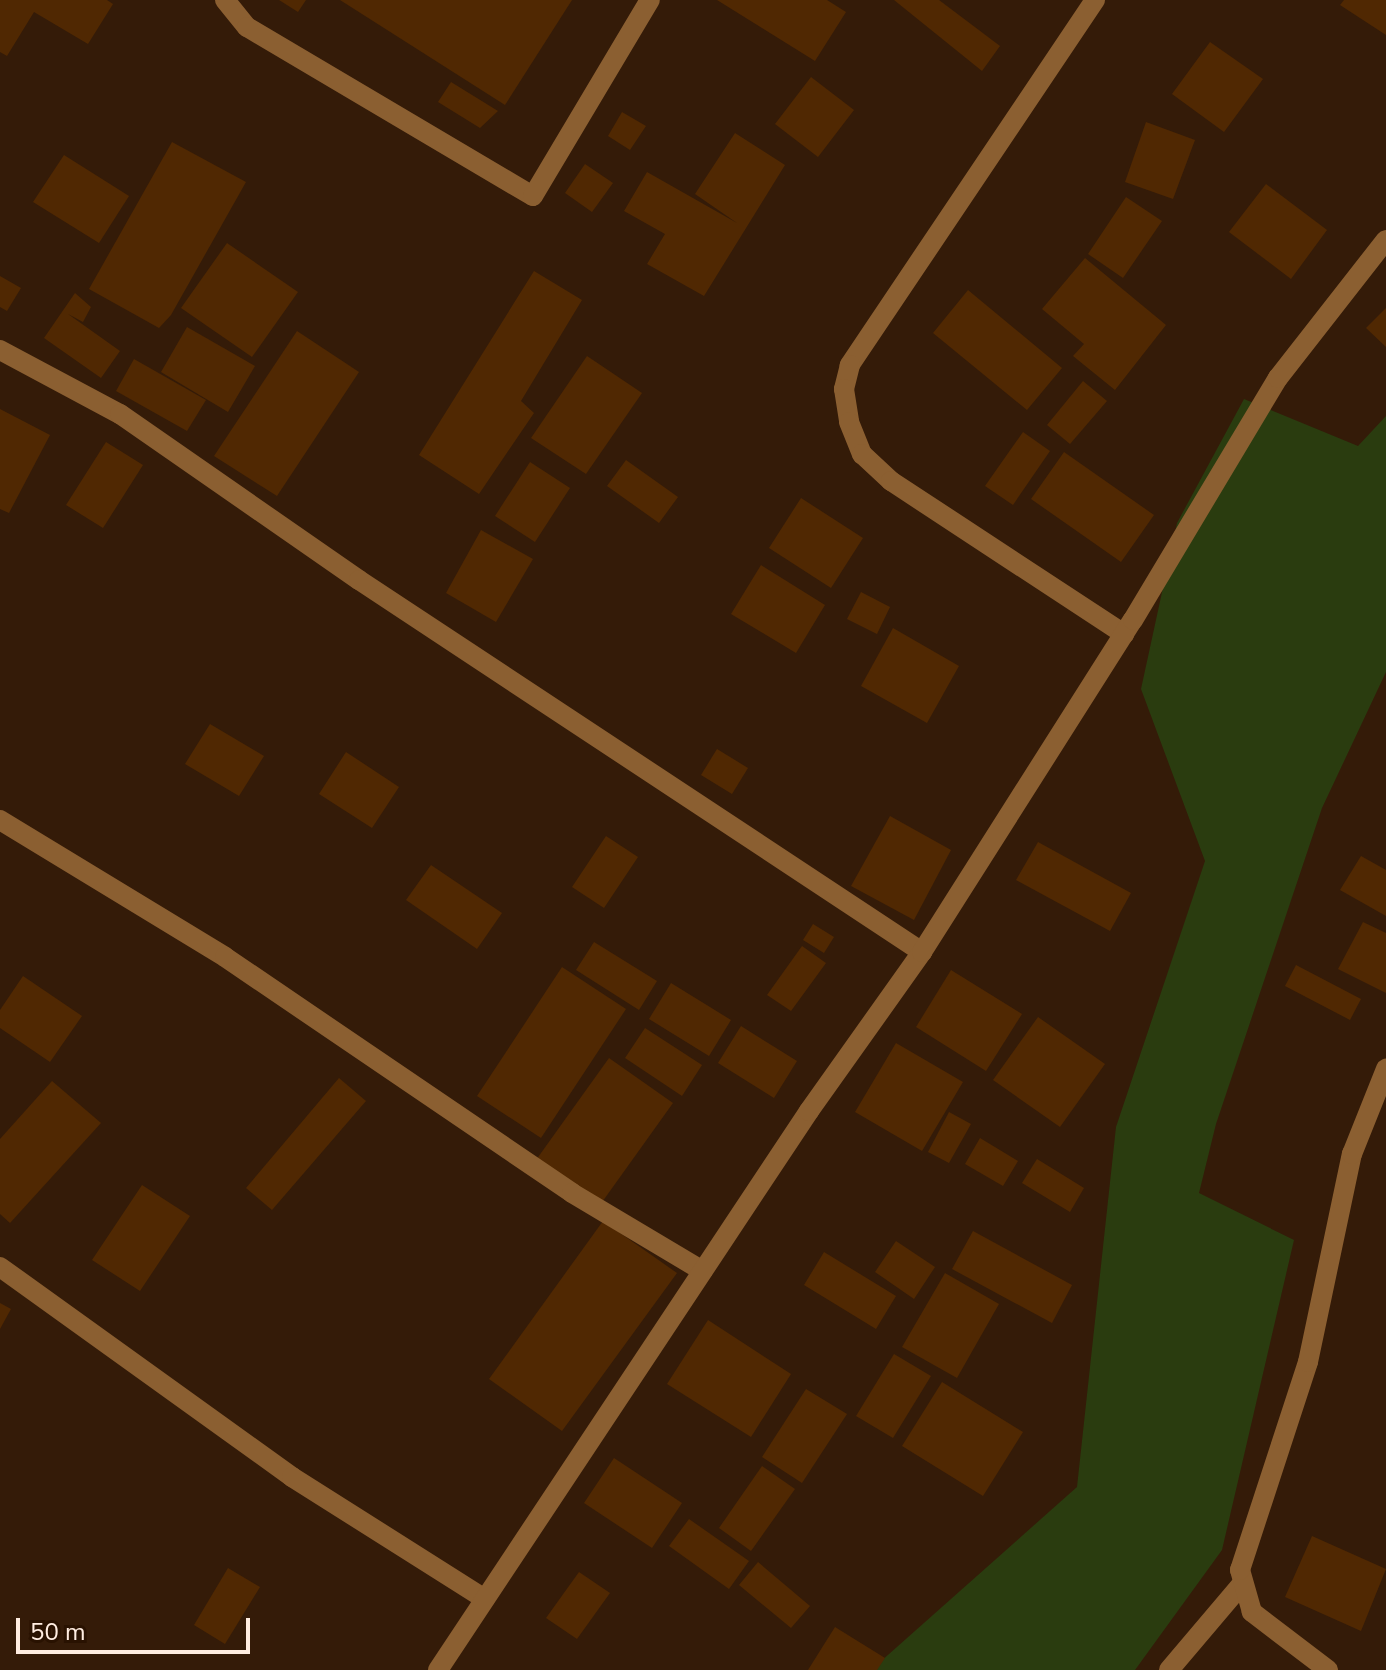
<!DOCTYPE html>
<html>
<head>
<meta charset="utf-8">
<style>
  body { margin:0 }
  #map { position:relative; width:1386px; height:1670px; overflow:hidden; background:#341b08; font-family:"Nunito Sans",sans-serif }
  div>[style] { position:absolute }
  .green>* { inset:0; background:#2a3c0f }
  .building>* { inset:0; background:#502802 }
  .street>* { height:20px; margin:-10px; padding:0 10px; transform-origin:10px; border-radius:10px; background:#8b5f31 }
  span { translate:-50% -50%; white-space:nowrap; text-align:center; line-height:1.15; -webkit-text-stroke:6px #291201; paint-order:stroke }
  .scale { position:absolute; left:16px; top:1618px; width:234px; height:36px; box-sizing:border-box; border:4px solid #ffede1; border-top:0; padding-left:10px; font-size:24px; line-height:28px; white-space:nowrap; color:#ffede1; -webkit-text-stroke:6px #291201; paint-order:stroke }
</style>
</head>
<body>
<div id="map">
  <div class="green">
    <div style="clip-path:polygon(1244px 399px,1358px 446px,1386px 416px,1386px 672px,1322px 808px,1216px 1124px,1199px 1193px,1294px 1240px,1222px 1550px,1135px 1670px,871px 1670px,1077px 1487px,1116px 1127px,1205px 861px,1141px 689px,1177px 523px)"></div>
  </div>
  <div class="building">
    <div style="clip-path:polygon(0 0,107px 0,113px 4px,88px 44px,34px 12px,7px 56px,0 52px)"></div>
    <div style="clip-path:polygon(279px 0,306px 0,298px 12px)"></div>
    <div style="clip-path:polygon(340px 0,572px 0,505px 105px)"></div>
    <div style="clip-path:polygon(717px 0,827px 0,846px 12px,815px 61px)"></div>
    <div style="clip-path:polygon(894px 0,939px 0,1000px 46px,982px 71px)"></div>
    <div style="clip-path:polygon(1344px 0,1386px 0,1386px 35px,1340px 5px)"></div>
    <div style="clip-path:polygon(1210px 42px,1263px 79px,1224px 132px,1172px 94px)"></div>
    <div style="clip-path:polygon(811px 77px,854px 110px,818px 157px,775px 124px)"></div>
    <div style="clip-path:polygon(451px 82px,498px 111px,480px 128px,438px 102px)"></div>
    <div style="clip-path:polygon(622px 112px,646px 126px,630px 150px,608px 136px)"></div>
    <div style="clip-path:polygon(1146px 122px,1195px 140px,1173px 199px,1125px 182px)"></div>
    <div style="clip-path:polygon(735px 133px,785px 165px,704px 296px,647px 264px,665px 234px,624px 211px,647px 172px,737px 223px,695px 194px)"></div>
    <div style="clip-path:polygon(172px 142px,246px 182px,171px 315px,159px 328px,89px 289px)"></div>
    <div style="clip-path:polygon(64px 155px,129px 196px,99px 243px,33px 202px)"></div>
    <div style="clip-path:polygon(585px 164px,613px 183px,592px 212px,565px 193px)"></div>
    <div style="clip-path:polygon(1266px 184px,1327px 230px,1291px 279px,1229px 232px)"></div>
    <div style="clip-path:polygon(1126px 197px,1162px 221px,1123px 278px,1088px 254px)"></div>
    <div style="clip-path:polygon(227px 243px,298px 292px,252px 357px,181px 308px)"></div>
    <div style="clip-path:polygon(1085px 258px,1166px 325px,1115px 390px,1073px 356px,1084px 344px,1042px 309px)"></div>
    <div style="clip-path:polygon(534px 271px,582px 300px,521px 401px,534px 413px,479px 494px,419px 455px)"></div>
    <div style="clip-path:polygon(0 276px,21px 288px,7px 311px,0 307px)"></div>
    <div style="clip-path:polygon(968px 290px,1062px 368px,1027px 410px,933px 333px)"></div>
    <div style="clip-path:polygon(75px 293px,91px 307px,83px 322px,68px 314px,120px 351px,101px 378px,44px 338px)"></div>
    <div style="clip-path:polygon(1386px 308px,1386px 347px,1366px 328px)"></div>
    <div style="clip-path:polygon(187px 327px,255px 366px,228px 412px,161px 372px)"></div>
    <div style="clip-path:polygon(297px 331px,359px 372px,277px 496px,214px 456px)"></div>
    <div style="clip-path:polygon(587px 356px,642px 393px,586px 474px,531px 438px)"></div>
    <div style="clip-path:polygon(134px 359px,206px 400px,187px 431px,116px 391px)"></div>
    <div style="clip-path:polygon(1083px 381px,1107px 401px,1070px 444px,1047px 425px)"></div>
    <div style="clip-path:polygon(0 409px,50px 435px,9px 513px,0 509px)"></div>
    <div style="clip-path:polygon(1023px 432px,1050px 451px,1013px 505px,985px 486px)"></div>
    <div style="clip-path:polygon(106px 442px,143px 465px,103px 528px,66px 505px)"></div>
    <div style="clip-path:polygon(1064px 452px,1154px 515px,1121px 562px,1031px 499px)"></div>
    <div style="clip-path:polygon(626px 460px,678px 497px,659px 523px,607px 486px)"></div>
    <div style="clip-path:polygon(530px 462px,570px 488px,535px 542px,495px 516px)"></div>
    <div style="clip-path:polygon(801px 498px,863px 538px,831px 588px,769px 548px)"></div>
    <div style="clip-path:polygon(481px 530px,533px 559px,496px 622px,446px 593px)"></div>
    <div style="clip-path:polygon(761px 565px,825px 605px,796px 653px,731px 614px)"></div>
    <div style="clip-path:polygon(861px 592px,890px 607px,877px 634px,847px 619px)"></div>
    <div style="clip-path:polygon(893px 628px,959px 666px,927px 723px,861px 686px)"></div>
    <div style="clip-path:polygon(210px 724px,264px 756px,239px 796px,185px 764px)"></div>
    <div style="clip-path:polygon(717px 749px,748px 768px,732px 794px,701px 775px)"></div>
    <div style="clip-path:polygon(346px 752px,399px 787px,372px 828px,319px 794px)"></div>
    <div style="clip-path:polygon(890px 816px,951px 850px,914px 920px,851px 886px)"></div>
    <div style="clip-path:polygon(606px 836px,638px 857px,604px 908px,572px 887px)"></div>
    <div style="clip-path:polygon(1038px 842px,1131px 893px,1110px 931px,1016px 880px)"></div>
    <div style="clip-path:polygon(1361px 856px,1386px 870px,1386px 916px,1340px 890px)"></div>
    <div style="clip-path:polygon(431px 865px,502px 913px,477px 949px,406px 900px)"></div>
    <div style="clip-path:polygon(1363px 922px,1386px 933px,1386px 993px,1338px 969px)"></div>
    <div style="clip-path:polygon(813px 924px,834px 937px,824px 953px,803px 940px)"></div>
    <div style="clip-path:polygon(594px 942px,657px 981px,639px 1010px,576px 970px)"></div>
    <div style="clip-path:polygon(802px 946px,826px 963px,791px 1011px,767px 995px)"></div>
    <div style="clip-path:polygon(1296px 965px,1361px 999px,1350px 1020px,1285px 986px)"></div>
    <div style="clip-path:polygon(562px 967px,626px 1009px,541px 1138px,477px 1096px)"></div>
    <div style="clip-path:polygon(951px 970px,1022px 1014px,986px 1071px,916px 1027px)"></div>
    <div style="clip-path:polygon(23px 976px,82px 1016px,50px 1062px,0 1028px,0 1010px)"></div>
    <div style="clip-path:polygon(671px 983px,731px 1020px,709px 1056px,649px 1019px)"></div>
    <div style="clip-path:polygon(1038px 1017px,1105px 1064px,1060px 1127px,993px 1080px)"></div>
    <div style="clip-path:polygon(741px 1026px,797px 1061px,774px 1098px,718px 1063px)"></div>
    <div style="clip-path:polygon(645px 1028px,702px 1065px,682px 1096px,625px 1058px)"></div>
    <div style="clip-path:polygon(896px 1043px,963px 1082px,922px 1151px,855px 1112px)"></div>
    <div style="clip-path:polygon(609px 1058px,673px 1103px,600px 1205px,536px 1160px)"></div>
    <div style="clip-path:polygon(339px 1078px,366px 1101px,272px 1210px,246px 1188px)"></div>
    <div style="clip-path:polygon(52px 1081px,101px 1123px,10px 1223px,0 1214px,0 1139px)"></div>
    <div style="clip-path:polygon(949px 1112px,971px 1124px,949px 1163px,928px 1152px)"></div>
    <div style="clip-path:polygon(980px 1138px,1018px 1161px,1003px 1186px,965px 1164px)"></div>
    <div style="clip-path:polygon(1037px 1159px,1084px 1188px,1070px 1212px,1022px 1183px)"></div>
    <div style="clip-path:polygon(142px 1185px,190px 1216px,140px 1291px,92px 1260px)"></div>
    <div style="clip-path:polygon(603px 1221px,677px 1273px,562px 1431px,489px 1379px)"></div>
    <div style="clip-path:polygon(973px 1231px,1072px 1285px,1052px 1323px,952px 1269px)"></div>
    <div style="clip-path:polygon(896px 1241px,935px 1267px,914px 1299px,875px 1272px)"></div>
    <div style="clip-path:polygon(824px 1252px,896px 1296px,876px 1329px,804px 1285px)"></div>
    <div style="clip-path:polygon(945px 1273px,999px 1304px,957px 1378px,902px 1347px)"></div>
    <div style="clip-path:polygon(0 1303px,11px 1309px,0 1329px)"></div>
    <div style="clip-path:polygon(708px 1320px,791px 1374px,751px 1437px,667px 1384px)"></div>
    <div style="clip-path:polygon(894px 1354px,931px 1376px,893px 1438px,856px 1416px)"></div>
    <div style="clip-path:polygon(942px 1382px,1023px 1432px,983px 1496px,902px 1446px)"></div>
    <div style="clip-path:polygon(806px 1389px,847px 1414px,802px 1483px,762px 1457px)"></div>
    <div style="clip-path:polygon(614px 1458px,682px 1503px,652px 1548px,584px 1503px)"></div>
    <div style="clip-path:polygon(762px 1466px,795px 1489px,751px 1551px,719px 1528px)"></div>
    <div style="clip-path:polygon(689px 1519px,749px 1561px,729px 1589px,669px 1546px)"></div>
    <div style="clip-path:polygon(1312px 1536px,1386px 1569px,1361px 1631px,1285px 1597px)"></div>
    <div style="clip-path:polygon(758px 1562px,810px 1606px,791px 1628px,739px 1585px)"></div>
    <div style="clip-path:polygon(228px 1568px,260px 1587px,225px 1644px,194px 1625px)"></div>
    <div style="clip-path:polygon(579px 1572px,610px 1593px,577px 1639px,546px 1618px)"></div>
    <div style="clip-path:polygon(835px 1627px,885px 1658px,877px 1670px,808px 1670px)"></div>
  </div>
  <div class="street">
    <div style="left:225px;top:0;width:35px;rotate:51deg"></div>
    <div style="left:247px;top:27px;width:332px;rotate:30.6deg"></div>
    <div style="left:533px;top:196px;width:228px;rotate:-59.2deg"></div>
    <div style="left:1095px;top:0;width:440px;rotate:123.9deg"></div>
    <div style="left:850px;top:365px;width:25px;rotate:104deg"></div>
    <div style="left:844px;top:389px;width:33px;rotate:81deg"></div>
    <div style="left:849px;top:422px;width:35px;rotate:68deg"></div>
    <div style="left:862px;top:454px;width:40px;rotate:43deg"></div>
    <div style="left:891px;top:481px;width:279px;rotate:33.3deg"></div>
    <div style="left:0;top:350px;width:136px;rotate:28.1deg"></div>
    <div style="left:120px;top:414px;width:291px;rotate:34.8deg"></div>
    <div style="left:359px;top:580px;width:675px;rotate:33.45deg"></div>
    <div style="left:0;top:820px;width:263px;rotate:31.3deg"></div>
    <div style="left:225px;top:957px;width:420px;rotate:34.2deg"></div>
    <div style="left:572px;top:1193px;width:152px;rotate:30.8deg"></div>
    <div style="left:0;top:1267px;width:360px;rotate:35.7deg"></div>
    <div style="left:292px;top:1477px;width:228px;rotate:32.3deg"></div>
    <div style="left:438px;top:1670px;width:671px;rotate:-56.43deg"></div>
    <div style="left:809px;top:1111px;width:195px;rotate:-54.6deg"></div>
    <div style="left:922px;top:952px;width:393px;rotate:-57.6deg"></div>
    <div style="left:1133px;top:620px;width:282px;rotate:-59.1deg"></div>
    <div style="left:1278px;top:378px;width:175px;rotate:-52deg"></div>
    <div style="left:1169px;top:1670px;width:113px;rotate:-49.7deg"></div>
    <div style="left:1328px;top:1670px;width:96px;rotate:-142.7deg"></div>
    <div style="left:1252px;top:1612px;width:44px;rotate:-105.9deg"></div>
    <div style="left:1240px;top:1570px;width:219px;rotate:-71.9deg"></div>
    <div style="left:1308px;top:1362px;width:213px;rotate:-78.1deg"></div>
    <div style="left:1352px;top:1154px;width:92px;rotate:-68.2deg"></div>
  </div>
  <div class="scale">50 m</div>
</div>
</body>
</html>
